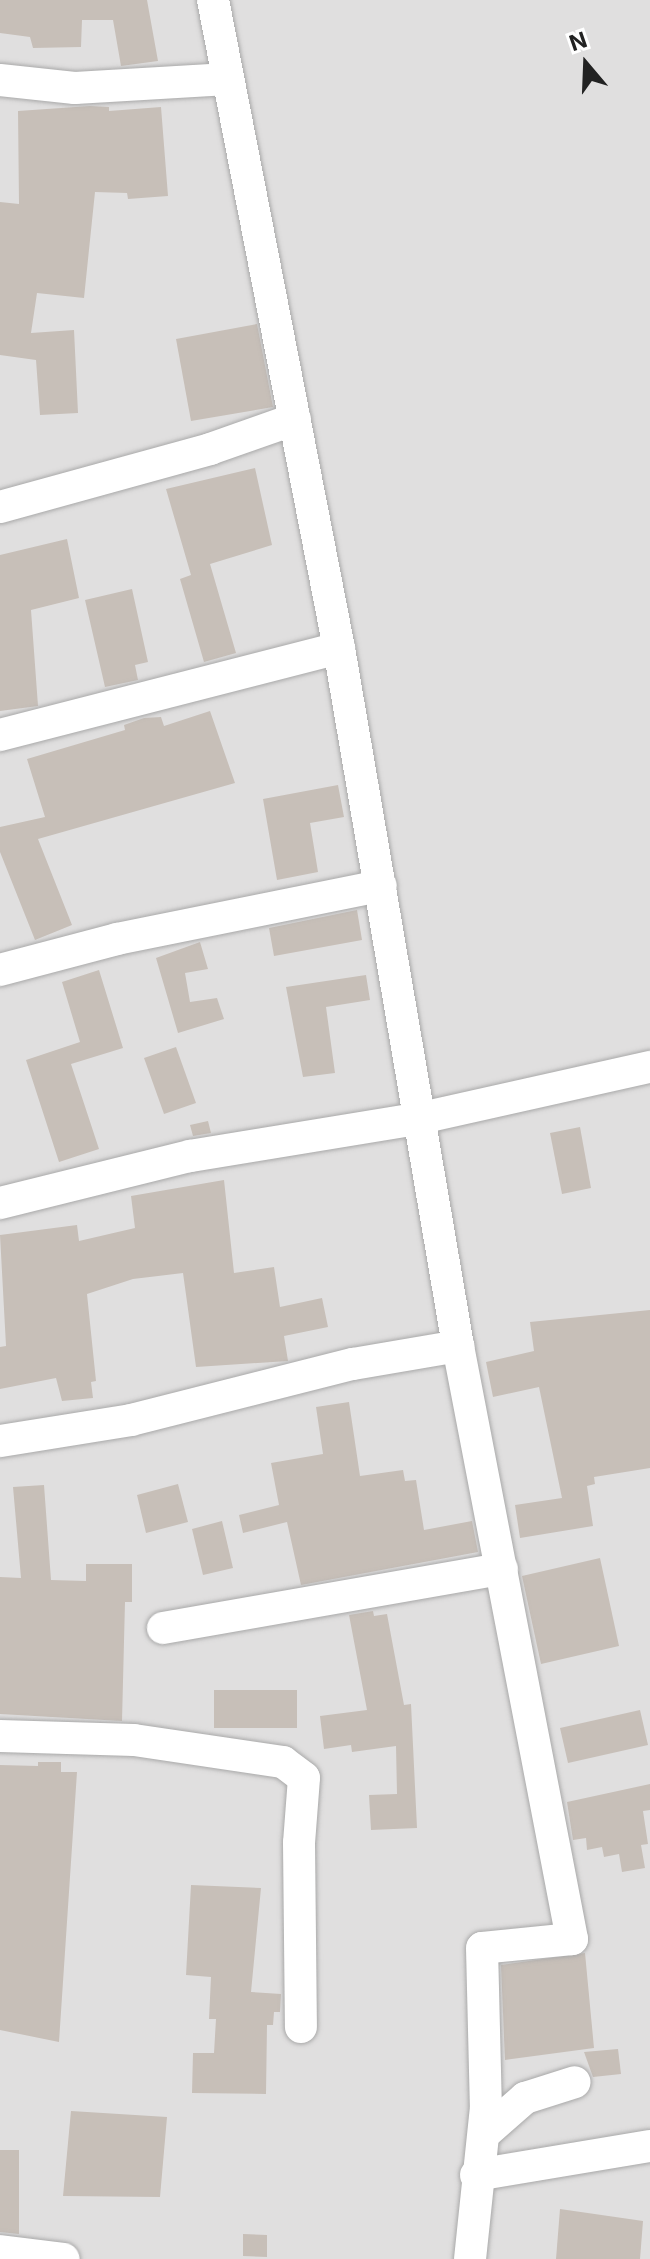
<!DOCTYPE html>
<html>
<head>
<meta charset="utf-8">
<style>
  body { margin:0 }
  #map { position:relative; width:650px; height:2259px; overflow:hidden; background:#f2efe9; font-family:Inter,sans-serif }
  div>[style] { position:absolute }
  .residential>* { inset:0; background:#e0dfdf }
  .building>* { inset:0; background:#c7bfb8 }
  .roads { filter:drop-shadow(0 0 2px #a9a9a9) drop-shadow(0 0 2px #a9a9a9) }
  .minor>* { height:32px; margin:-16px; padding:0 16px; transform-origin:16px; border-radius:16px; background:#fff }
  span { translate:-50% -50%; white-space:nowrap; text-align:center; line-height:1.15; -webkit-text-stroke:7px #fff; paint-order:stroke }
  .north { position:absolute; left:546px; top:24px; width:80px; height:80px; -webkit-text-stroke:6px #fff; paint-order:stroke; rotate:341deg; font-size:22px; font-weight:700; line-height:32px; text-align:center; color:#222 }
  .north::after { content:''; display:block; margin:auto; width:28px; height:36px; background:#222; clip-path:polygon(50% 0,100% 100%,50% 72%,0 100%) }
</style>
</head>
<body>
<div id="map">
  <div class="residential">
    <div style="clip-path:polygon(0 0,650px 0,650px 2259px,0 2259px)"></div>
  </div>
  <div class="building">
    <div style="clip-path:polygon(0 0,147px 0,158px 61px,121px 66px,113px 20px,82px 20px,81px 47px,33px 48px,30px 37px,0 33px)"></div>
    <div style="clip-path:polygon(90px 106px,109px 107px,109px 111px,161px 107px,168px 196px,128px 199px,127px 193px,95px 192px,84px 298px,37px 293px,31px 333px,74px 330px,78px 413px,40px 415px,36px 360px,0 355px,0 202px,19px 204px,18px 111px)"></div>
    <div style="clip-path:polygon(257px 324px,273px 407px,191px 421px,176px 339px)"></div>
    <div style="clip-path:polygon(255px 468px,272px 545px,210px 564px,236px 653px,204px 662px,180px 579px,191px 575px,166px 489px)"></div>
    <div style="clip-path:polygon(67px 539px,79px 598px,31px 610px,38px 706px,0 711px,0 555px)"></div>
    <div style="clip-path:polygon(132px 589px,148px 662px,135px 665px,138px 680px,105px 687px,85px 600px)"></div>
    <div style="clip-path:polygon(210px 711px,235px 783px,38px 839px,72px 925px,35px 940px,0 852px,0 827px,45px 817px,27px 759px,125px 730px,124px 725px,144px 718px,161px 717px,164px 726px)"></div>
    <div style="clip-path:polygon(338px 785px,344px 817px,310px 823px,318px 872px,277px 880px,263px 799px)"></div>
    <div style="clip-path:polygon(357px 910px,362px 940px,274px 956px,269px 928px)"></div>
    <div style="clip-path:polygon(200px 942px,208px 969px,185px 973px,190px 1002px,217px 998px,224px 1019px,178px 1033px,156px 958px)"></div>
    <div style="clip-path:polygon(99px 970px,123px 1048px,71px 1064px,99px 1149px,59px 1162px,26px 1060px,80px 1042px,62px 982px)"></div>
    <div style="clip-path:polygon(366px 975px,370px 1000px,326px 1007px,335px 1073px,303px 1077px,286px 987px)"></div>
    <div style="clip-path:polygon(176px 1047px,196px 1103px,164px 1114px,144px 1058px)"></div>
    <div style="clip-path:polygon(208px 1121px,211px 1133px,193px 1136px,190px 1125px)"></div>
    <div style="clip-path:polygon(580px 1127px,591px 1188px,562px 1194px,550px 1133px)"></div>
    <div style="clip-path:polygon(224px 1180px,234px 1273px,274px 1267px,280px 1307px,322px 1298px,328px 1327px,284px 1336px,288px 1361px,196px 1367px,183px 1273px,133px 1279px,87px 1294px,96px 1381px,91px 1382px,93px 1398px,62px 1401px,56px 1378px,0 1389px,0 1347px,6px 1346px,0 1235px,77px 1225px,79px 1241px,135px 1228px,131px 1196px)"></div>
    <div style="clip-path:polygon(650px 1310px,650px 1468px,594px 1477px,595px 1484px,587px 1486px,593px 1526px,520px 1538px,515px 1505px,562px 1498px,539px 1387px,493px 1397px,486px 1362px,534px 1351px,530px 1322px)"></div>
    <div style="clip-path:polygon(349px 1402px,360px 1476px,403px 1470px,405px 1481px,416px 1480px,424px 1530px,472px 1521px,478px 1552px,301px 1585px,287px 1522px,243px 1533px,239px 1515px,279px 1505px,271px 1463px,323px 1454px,316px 1407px)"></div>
    <div style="clip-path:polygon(178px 1484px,188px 1522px,146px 1533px,137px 1495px)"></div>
    <div style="clip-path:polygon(44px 1485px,51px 1580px,86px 1581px,86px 1564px,132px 1564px,132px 1602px,125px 1602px,122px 1721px,0 1714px,0 1577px,21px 1578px,13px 1487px)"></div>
    <div style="clip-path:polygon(222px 1521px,233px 1568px,203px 1575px,192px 1529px)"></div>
    <div style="clip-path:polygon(600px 1558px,619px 1646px,541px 1664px,522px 1576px)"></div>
    <div style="clip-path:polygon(373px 1611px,374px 1616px,387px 1614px,404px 1705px,411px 1704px,417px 1828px,371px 1830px,369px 1795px,397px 1794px,396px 1746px,352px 1752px,351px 1745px,324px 1749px,320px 1716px,367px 1710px,349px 1615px)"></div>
    <div style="clip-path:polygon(214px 1690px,297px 1690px,297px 1728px,214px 1728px)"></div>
    <div style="clip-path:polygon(640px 1710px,648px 1745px,568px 1763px,560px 1728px)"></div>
    <div style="clip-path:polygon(38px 1762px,61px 1762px,61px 1772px,77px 1772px,59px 2042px,0 2030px,0 1765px,38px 1766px)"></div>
    <div style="clip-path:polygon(650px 1784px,650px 1810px,643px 1811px,648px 1844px,641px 1845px,645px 1868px,622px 1872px,619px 1854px,604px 1857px,602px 1847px,587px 1850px,586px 1838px,573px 1840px,567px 1802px)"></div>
    <div style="clip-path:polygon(191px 1885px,261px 1888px,251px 1992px,281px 1994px,280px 2012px,274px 2012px,273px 2025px,267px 2025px,266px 2094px,192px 2093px,193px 2053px,214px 2053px,216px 2019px,209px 2019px,211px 1977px,186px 1975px)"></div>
    <div style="clip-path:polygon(585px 1953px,594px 2048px,505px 2060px,501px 1965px)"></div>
    <div style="clip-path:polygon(618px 2049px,621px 2074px,593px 2077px,584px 2052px)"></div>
    <div style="clip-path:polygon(71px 2111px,167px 2117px,160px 2197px,63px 2196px)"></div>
    <div style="clip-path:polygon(0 2150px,19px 2150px,19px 2234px,0 2232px)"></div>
    <div style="clip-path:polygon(560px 2209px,643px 2221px,640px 2259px,556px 2259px)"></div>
    <div style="clip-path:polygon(243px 2234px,267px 2235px,267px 2257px,243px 2256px)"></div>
  </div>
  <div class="roads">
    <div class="minor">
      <div style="left:213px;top:0;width:660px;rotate:79deg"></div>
      <div style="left:339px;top:648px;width:708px;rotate:80.32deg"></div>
      <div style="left:458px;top:1346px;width:604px;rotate:79.12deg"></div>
      <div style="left:572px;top:1939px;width:90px;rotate:174.3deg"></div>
      <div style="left:482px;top:1948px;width:159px;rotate:88.6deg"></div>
      <div style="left:486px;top:2107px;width:153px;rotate:96deg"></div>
      <div style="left:0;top:80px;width:75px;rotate:6.1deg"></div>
      <div style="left:75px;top:88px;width:153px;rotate:-3.4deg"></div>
      <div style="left:0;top:507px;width:218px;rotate:-15.4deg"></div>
      <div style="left:210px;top:449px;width:90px;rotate:-19.4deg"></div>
      <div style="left:0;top:735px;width:350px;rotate:-14.4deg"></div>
      <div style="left:0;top:970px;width:121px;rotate:-14.8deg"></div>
      <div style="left:117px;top:939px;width:269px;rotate:-11.4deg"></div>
      <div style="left:0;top:1203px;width:196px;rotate:-13.9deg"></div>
      <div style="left:190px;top:1156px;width:234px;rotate:-9.3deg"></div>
      <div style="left:421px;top:1118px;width:235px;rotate:-12.6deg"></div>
      <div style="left:0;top:1441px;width:133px;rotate:-9.1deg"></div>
      <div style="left:131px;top:1420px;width:229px;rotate:-14.2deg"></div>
      <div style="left:353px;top:1364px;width:107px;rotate:-9.7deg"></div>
      <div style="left:163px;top:1628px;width:344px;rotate:-9.9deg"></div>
      <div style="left:0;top:1736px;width:134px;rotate:1.7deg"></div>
      <div style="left:134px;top:1740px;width:151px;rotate:8.4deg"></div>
      <div style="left:283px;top:1762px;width:26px;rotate:37deg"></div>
      <div style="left:304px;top:1778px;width:65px;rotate:94.4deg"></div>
      <div style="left:299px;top:1843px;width:184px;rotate:89.4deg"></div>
      <div style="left:484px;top:2134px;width:55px;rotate:-41.3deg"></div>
      <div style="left:525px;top:2098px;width:52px;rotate:-17.7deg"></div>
      <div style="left:476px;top:2175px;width:176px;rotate:-9.5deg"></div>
      <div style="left:0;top:2251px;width:64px;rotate:7.1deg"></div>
    </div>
  </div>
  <div class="north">N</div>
</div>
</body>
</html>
